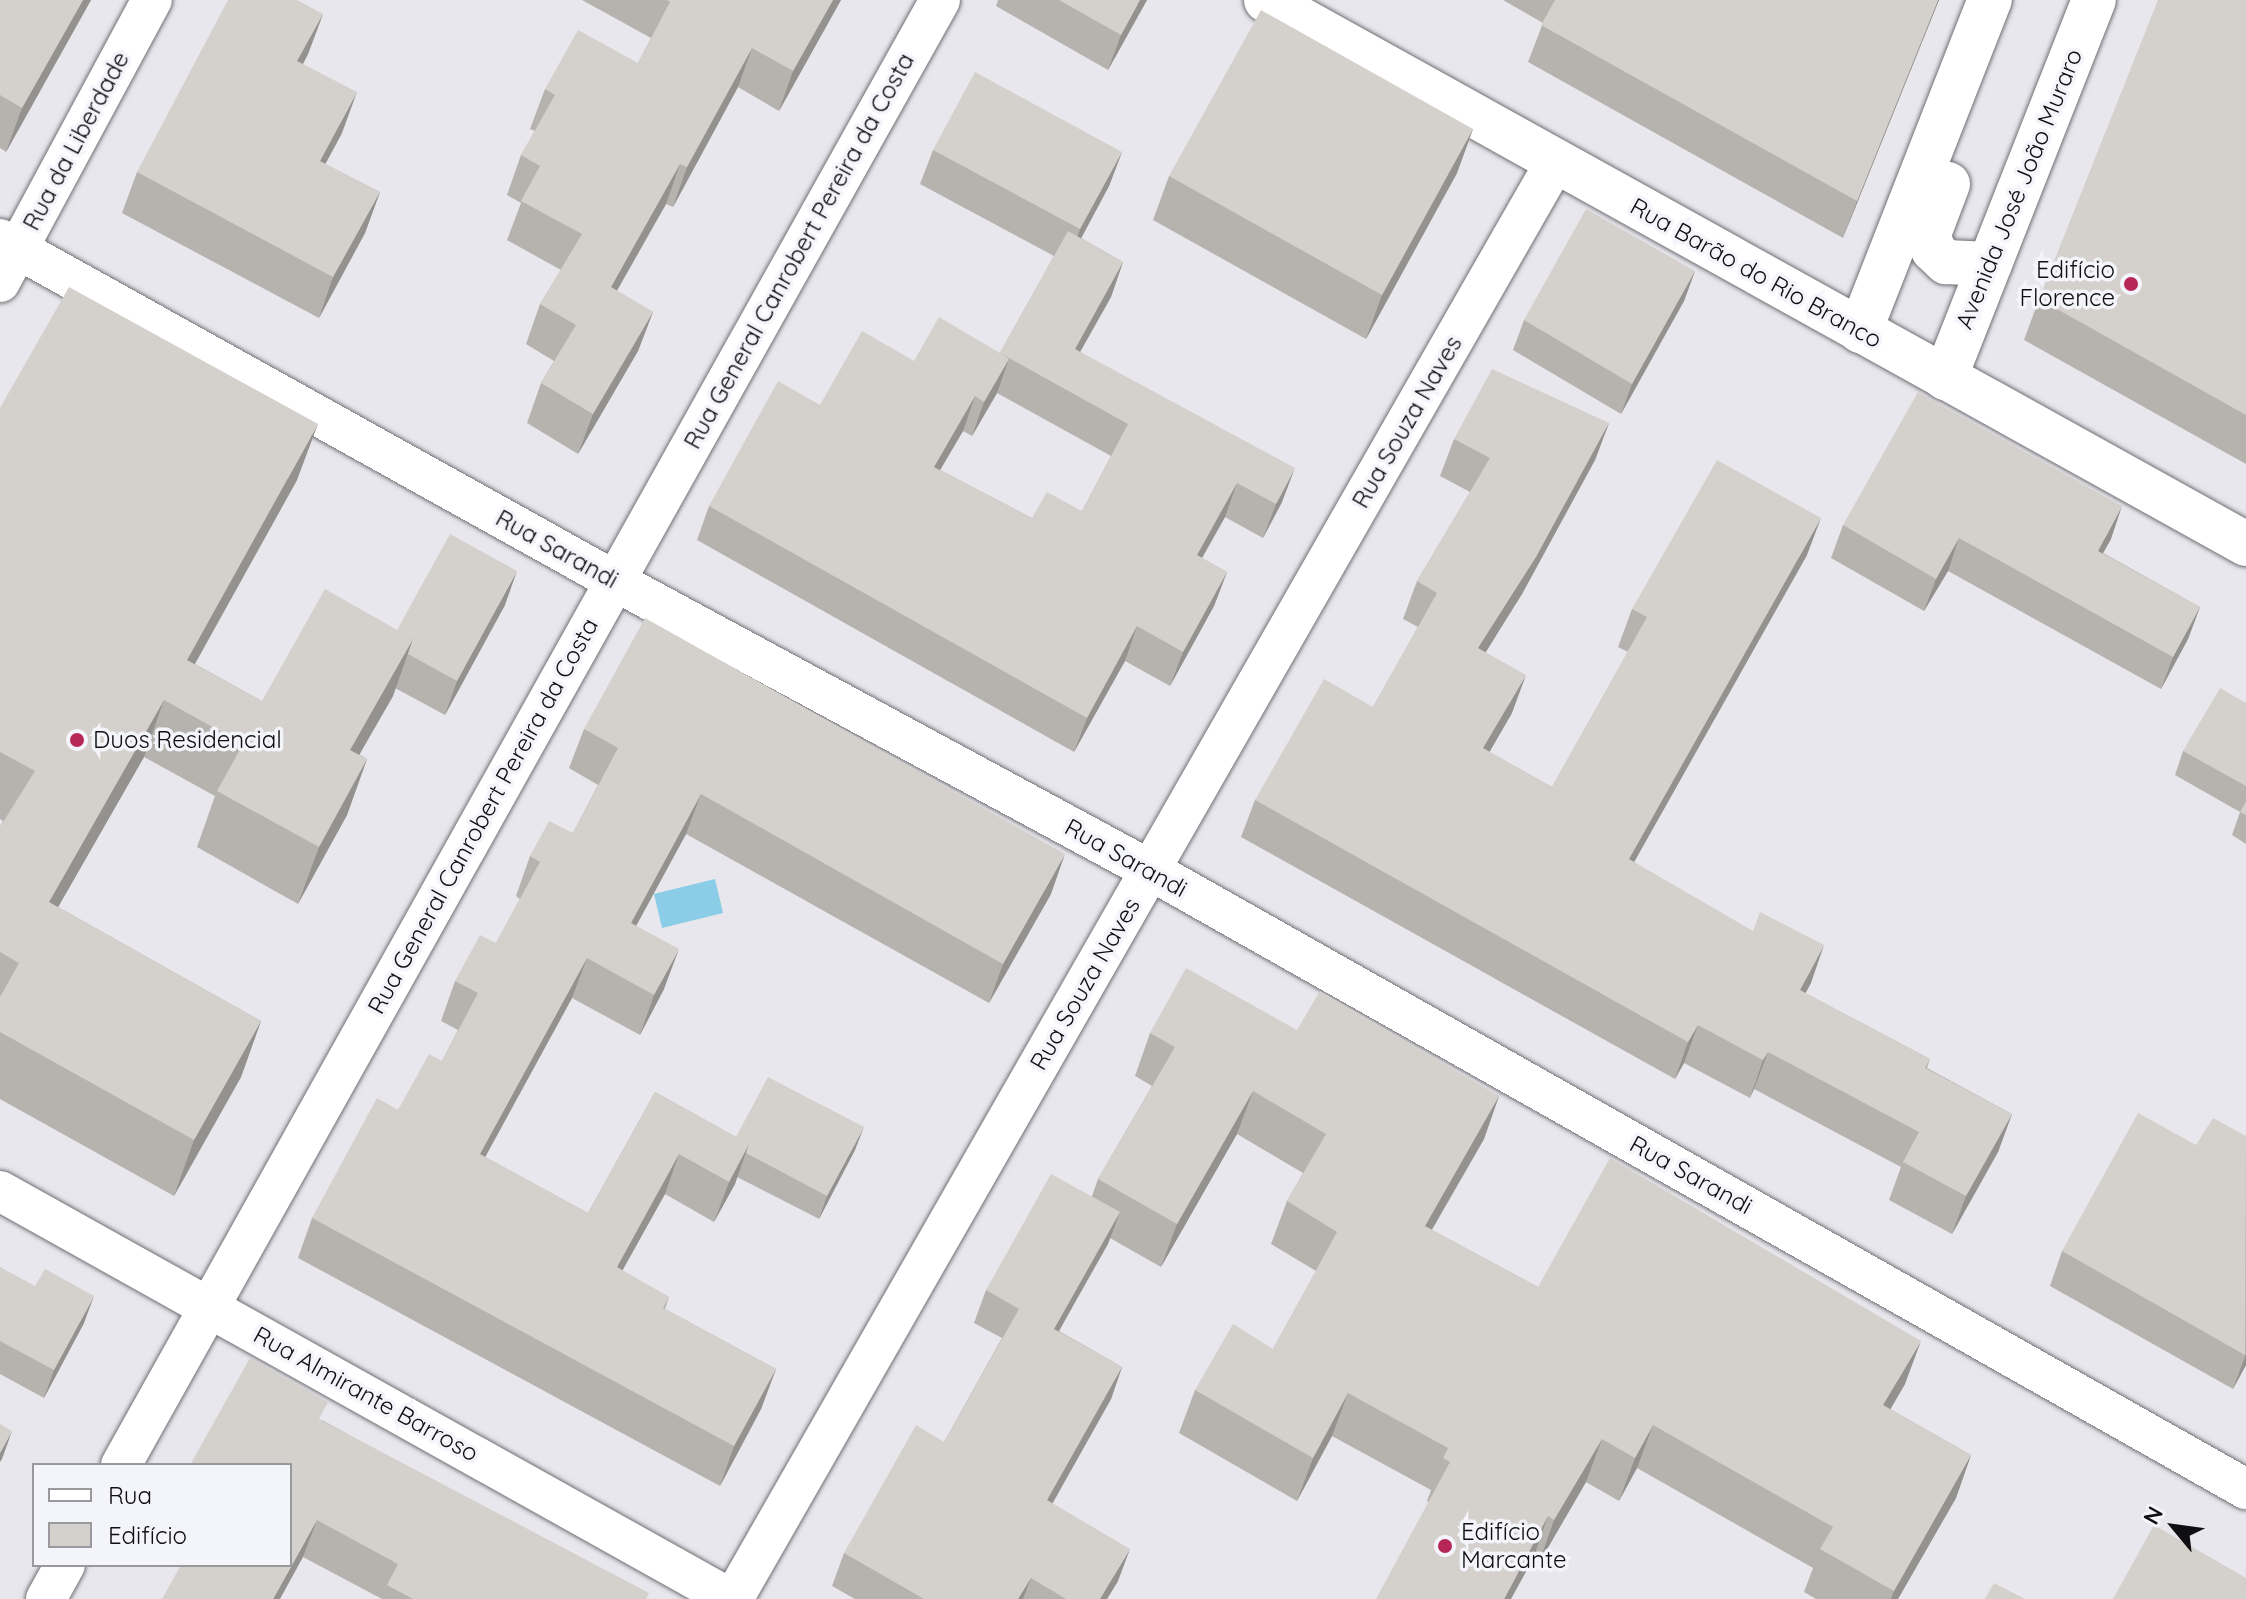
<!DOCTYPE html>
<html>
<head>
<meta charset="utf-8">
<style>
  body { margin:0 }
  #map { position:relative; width:2246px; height:1599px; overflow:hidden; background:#e7e7ed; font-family:Quicksand,sans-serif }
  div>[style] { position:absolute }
  .water>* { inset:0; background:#8bcce7 }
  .roads { filter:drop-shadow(0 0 2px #707075) drop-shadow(0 0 2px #707075) }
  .minor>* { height:40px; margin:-20px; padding:0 20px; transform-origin:20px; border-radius:20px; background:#fff }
  .tertiary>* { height:44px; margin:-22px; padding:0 22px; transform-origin:22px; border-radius:22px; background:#fff }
  .wall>* { inset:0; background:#b6b3af }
  .shaded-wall>* { inset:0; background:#94928e }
  .building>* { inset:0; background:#d4d0cb }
  .dots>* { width:22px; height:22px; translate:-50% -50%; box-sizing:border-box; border:4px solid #f4f4fb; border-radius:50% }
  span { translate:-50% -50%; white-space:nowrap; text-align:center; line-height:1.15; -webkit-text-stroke:7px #f4f4fb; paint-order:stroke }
  .street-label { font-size:24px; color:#0f0f11 }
  .poi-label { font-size:24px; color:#0f0f11 }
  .right { translate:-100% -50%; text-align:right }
  .left { translate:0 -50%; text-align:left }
  .legend { position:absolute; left:32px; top:1463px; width:260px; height:104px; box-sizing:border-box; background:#f4f4fb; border:2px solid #98989d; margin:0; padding:10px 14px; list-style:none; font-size:24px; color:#0f0f11 }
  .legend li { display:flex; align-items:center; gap:16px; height:40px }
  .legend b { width:40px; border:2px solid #98989d }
  .north { position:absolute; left:2134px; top:1487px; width:80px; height:80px; -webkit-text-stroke:6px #f4f4fb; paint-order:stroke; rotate:299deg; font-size:22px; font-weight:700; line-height:32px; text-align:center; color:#0f0f11 }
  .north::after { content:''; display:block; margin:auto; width:28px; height:36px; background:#0f0f11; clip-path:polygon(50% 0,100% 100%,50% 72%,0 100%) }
</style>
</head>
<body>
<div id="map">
  <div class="water">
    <div style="clip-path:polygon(715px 879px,723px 913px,662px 928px,654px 894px)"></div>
  </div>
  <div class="roads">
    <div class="minor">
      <div style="left:0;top:239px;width:704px;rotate:29.08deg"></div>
      <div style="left:615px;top:581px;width:608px;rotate:28.38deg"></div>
      <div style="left:1150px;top:870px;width:1259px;rotate:29.46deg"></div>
      <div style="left:0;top:282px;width:320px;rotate:-61.7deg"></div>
      <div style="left:0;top:1191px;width:837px;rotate:29.17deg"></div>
      <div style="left:121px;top:1465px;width:1678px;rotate:-60.79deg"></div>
      <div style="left:46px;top:1599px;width:39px;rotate:-61deg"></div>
      <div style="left:733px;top:1599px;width:1657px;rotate:-60.22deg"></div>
    </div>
    <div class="tertiary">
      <div style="left:1266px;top:0;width:1121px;rotate:29.03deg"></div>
      <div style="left:1948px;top:184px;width:53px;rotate:110.8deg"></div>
      <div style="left:1929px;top:234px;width:16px;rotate:76deg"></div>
      <div style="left:1933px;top:250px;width:18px;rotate:43deg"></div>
      <div style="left:1946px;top:262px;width:44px;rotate:2.6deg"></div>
      <div style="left:1860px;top:331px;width:356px;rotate:-68.6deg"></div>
      <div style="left:1945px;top:378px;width:406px;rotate:-68.5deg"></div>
    </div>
  </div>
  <div class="wall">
    <div style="clip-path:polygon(0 0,91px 0,6px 152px,0 148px)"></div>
    <div style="clip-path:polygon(582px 0,841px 0,779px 111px,738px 87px,673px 207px,666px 204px,617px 291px,653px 312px,638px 351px,578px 454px,527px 423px,541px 383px,554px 361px,526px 344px,540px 304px,561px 270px,507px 240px,521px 203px,507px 195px,521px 155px,535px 131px,530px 129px,545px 89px,638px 63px,651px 38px)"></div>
    <div style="clip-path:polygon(998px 0,1147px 0,1108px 70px,996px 6px)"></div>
    <div style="clip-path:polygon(1503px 0,1939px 0,1843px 238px,1528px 62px,1543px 23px)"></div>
    <div style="clip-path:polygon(2246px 0,2246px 464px,2024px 340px,2039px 299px)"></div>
    <div style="clip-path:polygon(323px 14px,308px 54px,303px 64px,342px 133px,325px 164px,380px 192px,365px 233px,319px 318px,122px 213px,137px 172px)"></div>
    <div style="clip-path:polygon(1473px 129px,1457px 173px,1366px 339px,1153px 220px,1169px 176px)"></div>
    <div style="clip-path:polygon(evenodd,933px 150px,1122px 152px,1109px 186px,1081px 238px,1123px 262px,1111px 297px,1080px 352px,1282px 502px,1263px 538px,1225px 517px,1202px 558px,1227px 572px,1214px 606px,1170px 686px,1125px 661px,1074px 752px,697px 540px,709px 506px,820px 405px,914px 361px,1000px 353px,1054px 256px,920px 184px,933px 150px,997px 393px,1111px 456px,1082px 511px,1032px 518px,940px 470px,963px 431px,972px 436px,997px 393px)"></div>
    <div style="clip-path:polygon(1695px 271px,1684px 301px,1621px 414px,1513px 350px,1524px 320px)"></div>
    <div style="clip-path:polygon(0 408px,297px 480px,195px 664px,262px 701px,397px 630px,505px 605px,445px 715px,395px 688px,393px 696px,359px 754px,367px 759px,347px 815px,298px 904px,197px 847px,215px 796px,144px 757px,58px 907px,261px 1021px,241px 1077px,174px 1196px,0 1099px,0 827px,3px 821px,0 819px)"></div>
    <div style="clip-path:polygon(1609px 423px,1595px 460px,1522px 594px,1486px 652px,1512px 713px,1489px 752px,1552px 787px,1628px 652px,1618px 647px,1632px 609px,1807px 555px,1634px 862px,1811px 983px,1805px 993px,1930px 1059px,1927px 1068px,2012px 1114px,1998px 1152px,1952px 1234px,1889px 1200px,1901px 1167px,1754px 1089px,1750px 1098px,1684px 1063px,1675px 1079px,1241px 837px,1255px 800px,1373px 707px,1418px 627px,1403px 619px,1417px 581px,1470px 492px,1440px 476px,1454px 439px)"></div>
    <div style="clip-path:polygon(1843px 525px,2111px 539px,2103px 553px,2200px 607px,2188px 639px,2161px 689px,1948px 571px,1924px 611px,1831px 558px)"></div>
    <div style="clip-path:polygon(2246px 703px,2246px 844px,2232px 835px,2240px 812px,2175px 775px,2183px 751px)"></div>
    <div style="clip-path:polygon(584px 729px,1051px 894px,989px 1003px,686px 834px,636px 926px,664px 989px,640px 1035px,572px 998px,485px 1157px,588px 1213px,655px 1092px,736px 1137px,855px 1150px,819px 1219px,737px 1177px,735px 1184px,714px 1222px,665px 1194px,622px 1271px,669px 1297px,665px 1309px,776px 1369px,761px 1409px,720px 1486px,298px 1258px,312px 1218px,398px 1110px,442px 1061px,458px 1030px,441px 1021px,455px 981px,496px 943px,520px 899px,516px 896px,530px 856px,573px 833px,598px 785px,569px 768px)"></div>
    <div style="clip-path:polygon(1297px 1030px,1499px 1096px,1484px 1139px,1432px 1230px,1538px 1287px,1905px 1384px,1890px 1409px,1971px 1455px,1956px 1498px,1898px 1599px,1816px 1599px,1804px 1592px,1813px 1568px,1637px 1468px,1619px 1501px,1586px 1482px,1539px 1563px,1427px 1501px,1431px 1490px,1332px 1436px,1297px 1501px,1179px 1433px,1195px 1390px,1273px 1349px,1316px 1271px,1271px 1244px,1287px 1201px,1303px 1173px,1237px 1134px,1161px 1267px,1110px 1238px,1059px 1331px,1122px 1367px,1111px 1399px,1052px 1503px,1118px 1581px,1107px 1599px,855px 1599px,832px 1586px,844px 1553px,944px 1442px,1002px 1338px,974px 1323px,986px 1290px,1092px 1196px,1098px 1179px,1152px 1086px,1135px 1076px,1150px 1033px)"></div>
    <div style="clip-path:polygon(2246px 1136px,2246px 1365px,2233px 1389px,2050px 1286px,2062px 1251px,2196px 1145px)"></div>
    <div style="clip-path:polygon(0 1267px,84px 1323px,44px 1398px,0 1374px)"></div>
    <div style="clip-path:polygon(322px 1420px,647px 1599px,382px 1599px,303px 1557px)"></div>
  </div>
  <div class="shaded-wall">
    <div style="clip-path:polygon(83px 0,91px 0,6px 152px,22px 108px)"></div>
    <div style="clip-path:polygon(833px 0,841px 0,779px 111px,793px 71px)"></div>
    <div style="clip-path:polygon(1140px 0,1147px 0,1108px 70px,1121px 35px)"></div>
    <div style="clip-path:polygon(1938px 0,1939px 0,1843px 238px,1857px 201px)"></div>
    <div style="clip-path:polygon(323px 14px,308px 54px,283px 102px,297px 61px)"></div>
    <div style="clip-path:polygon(752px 48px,738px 87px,673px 207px,687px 167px)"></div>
    <div style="clip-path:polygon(357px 92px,342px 133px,305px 202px,320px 161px)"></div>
    <div style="clip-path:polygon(1473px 129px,1457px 173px,1366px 339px,1382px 295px)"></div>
    <div style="clip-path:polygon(1122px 152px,1109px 186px,1068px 263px,1080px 229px)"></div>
    <div style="clip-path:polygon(680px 164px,666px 204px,596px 327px,611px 287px)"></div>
    <div style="clip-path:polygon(380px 192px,365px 233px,319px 318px,333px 277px)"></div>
    <div style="clip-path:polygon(1123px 262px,1111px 297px,1062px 384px,1075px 349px)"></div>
    <div style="clip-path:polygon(1695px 271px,1684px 301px,1621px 414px,1632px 384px)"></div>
    <div style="clip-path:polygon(653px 312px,638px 351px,578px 454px,593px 414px)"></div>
    <div style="clip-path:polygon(1009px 359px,997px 393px,972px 436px,984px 402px)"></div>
    <div style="clip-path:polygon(975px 396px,963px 431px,922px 501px,934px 467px)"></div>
    <div style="clip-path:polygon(1609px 423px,1595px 460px,1522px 594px,1465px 685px,1478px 648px)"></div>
    <div style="clip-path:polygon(318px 424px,297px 480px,172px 705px,187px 660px)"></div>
    <div style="clip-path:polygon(1295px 468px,1282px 502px,1263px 538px,1276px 504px)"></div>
    <div style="clip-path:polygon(1237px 483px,1225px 517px,1184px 590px,1197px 555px)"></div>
    <div style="clip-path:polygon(2122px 506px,2111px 539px,2086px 583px,2098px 551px)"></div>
    <div style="clip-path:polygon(1821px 518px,1807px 555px,1615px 896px,1629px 859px)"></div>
    <div style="clip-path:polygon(1959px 538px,1948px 571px,1924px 611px,1936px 579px)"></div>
    <div style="clip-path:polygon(517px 571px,505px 605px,445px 715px,457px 681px)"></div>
    <div style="clip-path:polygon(1227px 572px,1214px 606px,1170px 686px,1183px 652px)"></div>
    <div style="clip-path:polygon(2200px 607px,2188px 639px,2161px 689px,2173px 657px)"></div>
    <div style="clip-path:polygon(1137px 626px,1125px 661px,1074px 752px,1087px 718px)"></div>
    <div style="clip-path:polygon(413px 639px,393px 696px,330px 806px,350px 750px)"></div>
    <div style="clip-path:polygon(1526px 675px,1512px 713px,1470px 786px,1483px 748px)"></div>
    <div style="clip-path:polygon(164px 700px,144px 757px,29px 958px,49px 902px)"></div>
    <div style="clip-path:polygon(367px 759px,347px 815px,298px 904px,319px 847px)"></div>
    <div style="clip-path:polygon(701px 794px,686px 834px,616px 963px,631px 923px)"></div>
    <div style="clip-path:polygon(1065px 854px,1051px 894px,989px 1003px,1003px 964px)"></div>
    <div style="clip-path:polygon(1824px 945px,1811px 983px,1787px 1028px,1800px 990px)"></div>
    <div style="clip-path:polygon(679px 949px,664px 989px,640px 1035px,654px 995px)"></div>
    <div style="clip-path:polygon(587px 958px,572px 998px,465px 1194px,480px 1154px)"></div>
    <div style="clip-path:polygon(261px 1021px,241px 1077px,174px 1196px,194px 1140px)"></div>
    <div style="clip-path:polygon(1698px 1025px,1684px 1063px,1675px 1079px,1688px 1042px)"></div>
    <div style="clip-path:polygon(1768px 1052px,1754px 1089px,1750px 1098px,1763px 1060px)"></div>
    <div style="clip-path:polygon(1253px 1091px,1237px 1134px,1161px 1267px,1177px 1224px)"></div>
    <div style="clip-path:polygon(1499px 1096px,1484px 1139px,1409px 1269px,1425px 1226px)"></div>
    <div style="clip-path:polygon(2012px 1114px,1998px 1152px,1952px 1234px,1966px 1196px)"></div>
    <div style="clip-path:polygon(864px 1127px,855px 1150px,819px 1219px,827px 1196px)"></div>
    <div style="clip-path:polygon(749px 1144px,735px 1184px,714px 1222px,729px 1182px)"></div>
    <div style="clip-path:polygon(679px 1154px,665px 1194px,602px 1307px,617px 1267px)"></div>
    <div style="clip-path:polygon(1120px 1212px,1108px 1244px,1042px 1361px,1054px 1329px)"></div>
    <div style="clip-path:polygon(94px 1296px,84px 1323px,44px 1398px,54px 1370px)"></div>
    <div style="clip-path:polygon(1921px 1341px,1905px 1384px,1868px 1448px,1883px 1405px)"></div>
    <div style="clip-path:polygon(2246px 1354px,2246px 1365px,2233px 1389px)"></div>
    <div style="clip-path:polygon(1122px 1367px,1111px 1399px,1036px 1533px,1047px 1500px)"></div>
    <div style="clip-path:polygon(776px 1369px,761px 1409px,720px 1486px,734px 1446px)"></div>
    <div style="clip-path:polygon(1348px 1393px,1332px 1436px,1297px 1501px,1313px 1458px)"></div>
    <div style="clip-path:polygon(1653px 1425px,1637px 1468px,1619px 1501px,1635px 1458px)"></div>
    <div style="clip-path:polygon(12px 1431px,2px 1459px,0 1462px,0 1453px)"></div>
    <div style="clip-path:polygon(1602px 1439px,1586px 1482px,1539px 1563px,1554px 1520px)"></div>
    <div style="clip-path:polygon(1971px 1455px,1956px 1498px,1898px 1599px,1891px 1599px,1894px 1591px)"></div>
    <div style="clip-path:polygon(1548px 1516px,1533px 1559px,1511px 1599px,1504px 1599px)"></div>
    <div style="clip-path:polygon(317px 1520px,303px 1557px,280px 1599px,273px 1599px)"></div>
    <div style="clip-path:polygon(1130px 1549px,1118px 1581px,1107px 1599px,1100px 1599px)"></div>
    <div style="clip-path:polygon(1031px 1578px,1023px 1599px,1018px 1599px)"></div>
  </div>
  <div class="building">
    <div style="clip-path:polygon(0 0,83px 0,22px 108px,0 95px)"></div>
    <div style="clip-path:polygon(228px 0,297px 0,323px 14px,297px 61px,357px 92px,320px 161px,380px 192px,333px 277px,137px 172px)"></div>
    <div style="clip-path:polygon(667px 0,833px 0,793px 71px,752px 48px,687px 167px,680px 164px,611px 287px,653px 312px,593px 414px,541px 383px,576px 325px,540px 304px,582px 234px,521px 201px,540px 166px,521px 155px,555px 95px,545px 89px,578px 30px,638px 63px,670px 2px)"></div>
    <div style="clip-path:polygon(1059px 0,1140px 0,1121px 35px)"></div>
    <div style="clip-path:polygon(1555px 0,1938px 0,1857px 201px,1541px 25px)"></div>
    <div style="clip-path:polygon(2158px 0,2246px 0,2246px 415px,2039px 299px)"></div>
    <div style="clip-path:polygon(1261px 10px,1473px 129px,1382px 295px,1169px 176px)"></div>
    <div style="clip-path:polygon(975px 72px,1122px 152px,1080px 229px,933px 150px)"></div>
    <div style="clip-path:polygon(1586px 209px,1695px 271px,1632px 384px,1524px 320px)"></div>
    <div style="clip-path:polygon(evenodd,1068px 231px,1123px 262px,1075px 349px,1295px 468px,1276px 504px,1237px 483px,1197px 555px,1227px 572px,1183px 652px,1137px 626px,1087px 718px,709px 506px,778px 381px,820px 405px,862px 331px,914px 361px,939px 317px,1000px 353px,1068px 231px,1000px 353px,1128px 424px,1082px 511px,1047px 492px,1032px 518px,934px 467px,975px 396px,984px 402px,1009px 359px,1000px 353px)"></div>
    <div style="clip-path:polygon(69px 287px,318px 424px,187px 660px,262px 701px,325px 589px,413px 639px,350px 750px,367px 759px,319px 847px,217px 791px,243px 744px,164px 700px,49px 902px,261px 1021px,194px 1140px,0 1032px,0 997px,19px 963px,0 952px,0 827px,35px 771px,0 752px,0 408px)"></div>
    <div style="clip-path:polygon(1492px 369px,1609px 423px,1536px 557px,1478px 648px,1526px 675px,1483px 748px,1552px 787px,1647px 617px,1632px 609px,1717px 460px,1821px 518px,1629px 859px,1753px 931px,1760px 912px,1824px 945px,1800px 990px,1930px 1059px,1925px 1068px,2012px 1114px,1966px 1196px,1903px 1162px,1919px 1132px,1768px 1052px,1763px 1060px,1698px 1025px,1688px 1042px,1255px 800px,1324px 679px,1373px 707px,1437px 593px,1417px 581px,1490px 458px,1454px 439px)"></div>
    <div style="clip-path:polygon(1918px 392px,2122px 506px,2098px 551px,2200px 607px,2173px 657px,1959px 538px,1936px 579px,1843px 525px)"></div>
    <div style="clip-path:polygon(450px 534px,517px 571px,457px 681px,408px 654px,413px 639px,397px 630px)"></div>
    <div style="clip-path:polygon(645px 618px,1065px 854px,1003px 964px,701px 794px,631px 923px,679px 949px,654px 995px,587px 958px,480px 1154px,588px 1213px,655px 1092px,749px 1144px,729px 1182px,679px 1154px,617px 1267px,669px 1297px,663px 1308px,776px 1369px,734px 1446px,312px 1218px,377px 1098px,398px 1110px,429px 1054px,442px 1061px,478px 993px,455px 981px,480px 935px,496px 943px,540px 862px,530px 856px,549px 821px,573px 833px,618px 748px,584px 729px)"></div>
    <div style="clip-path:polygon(2220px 688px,2246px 703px,2246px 786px,2183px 751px)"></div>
    <div style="clip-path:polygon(2246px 802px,2246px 815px,2240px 812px)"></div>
    <div style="clip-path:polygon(1186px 968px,1297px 1030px,1320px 991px,1499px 1096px,1425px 1226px,1538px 1287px,1610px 1158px,1921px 1341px,1883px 1405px,1971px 1455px,1894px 1591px,1820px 1549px,1833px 1527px,1653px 1425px,1635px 1458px,1602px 1439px,1554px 1520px,1548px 1516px,1504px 1599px,1376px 1599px,1450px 1462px,1443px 1458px,1448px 1448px,1348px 1393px,1313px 1458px,1195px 1390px,1233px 1324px,1273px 1349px,1337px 1232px,1287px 1201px,1326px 1134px,1253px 1091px,1177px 1224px,1098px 1179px,1175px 1047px,1150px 1033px)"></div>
    <div style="clip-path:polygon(768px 1077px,864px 1127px,827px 1196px,746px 1153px,749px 1144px,736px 1137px)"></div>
    <div style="clip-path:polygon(2138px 1113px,2196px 1145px,2213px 1118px,2246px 1136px,2245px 1355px,2062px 1251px)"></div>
    <div style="clip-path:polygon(1051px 1174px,1120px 1212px,1054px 1329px,1122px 1367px,1047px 1500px,1130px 1549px,1100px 1599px,1066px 1599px,1031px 1578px,1018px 1599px,924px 1599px,844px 1553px,916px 1425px,944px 1442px,1019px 1309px,986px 1290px)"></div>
    <div style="clip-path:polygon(0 1267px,35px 1286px,45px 1269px,94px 1296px,54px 1370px,0 1341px)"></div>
    <div style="clip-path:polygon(250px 1358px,328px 1402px,319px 1419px,649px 1593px,646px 1599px,413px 1599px,387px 1585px,398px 1564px,317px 1520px,273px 1599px,162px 1599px,181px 1565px,290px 1565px,290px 1465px,190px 1465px)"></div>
    <div style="clip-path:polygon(0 1424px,12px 1431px,0 1453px)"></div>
    <div style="clip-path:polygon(2154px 1525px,2246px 1578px,2246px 1599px,2113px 1599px)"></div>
    <div style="clip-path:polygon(1994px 1583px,2025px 1599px,1985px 1599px)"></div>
  </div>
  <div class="dots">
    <div style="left:2131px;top:284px;background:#b62757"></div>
    <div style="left:77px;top:740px;background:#b62757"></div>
    <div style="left:1445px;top:1546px;background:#b62757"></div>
  </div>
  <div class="street-label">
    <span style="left:76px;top:141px;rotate:-62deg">Rua da Liberdade</span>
    <span style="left:2019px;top:189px;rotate:-68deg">Avenida José João Muraro</span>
    <span style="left:799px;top:251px;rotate:-61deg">Rua General Canrobert Pereira da Costa</span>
    <span style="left:1756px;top:273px;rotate:29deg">Rua Barão do Rio Branco</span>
    <span style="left:1407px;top:422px;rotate:-60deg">Rua Souza Naves</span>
    <span style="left:557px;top:549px;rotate:29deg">Rua Sarandi</span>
    <span style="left:483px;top:816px;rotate:-61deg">Rua General Canrobert Pereira da Costa</span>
    <span style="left:1126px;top:858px;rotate:29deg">Rua Sarandi</span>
    <span style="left:1085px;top:984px;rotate:-60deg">Rua Souza Naves</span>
    <span style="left:1691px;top:1175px;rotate:29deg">Rua Sarandi</span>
    <span style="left:366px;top:1394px;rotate:29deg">Rua Almirante Barroso</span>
  </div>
  <div class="poi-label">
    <span class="right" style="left:2115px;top:284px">Edifício<br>Florence</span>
    <span class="left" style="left:93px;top:740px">Duos Residencial</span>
    <span class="left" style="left:1461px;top:1546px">Edifício<br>Marcante</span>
  </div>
  <ul class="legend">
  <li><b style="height:10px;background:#fff"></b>Rua</li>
  <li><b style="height:22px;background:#d4d0cb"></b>Edifício</li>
  </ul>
  <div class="north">N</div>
</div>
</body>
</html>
